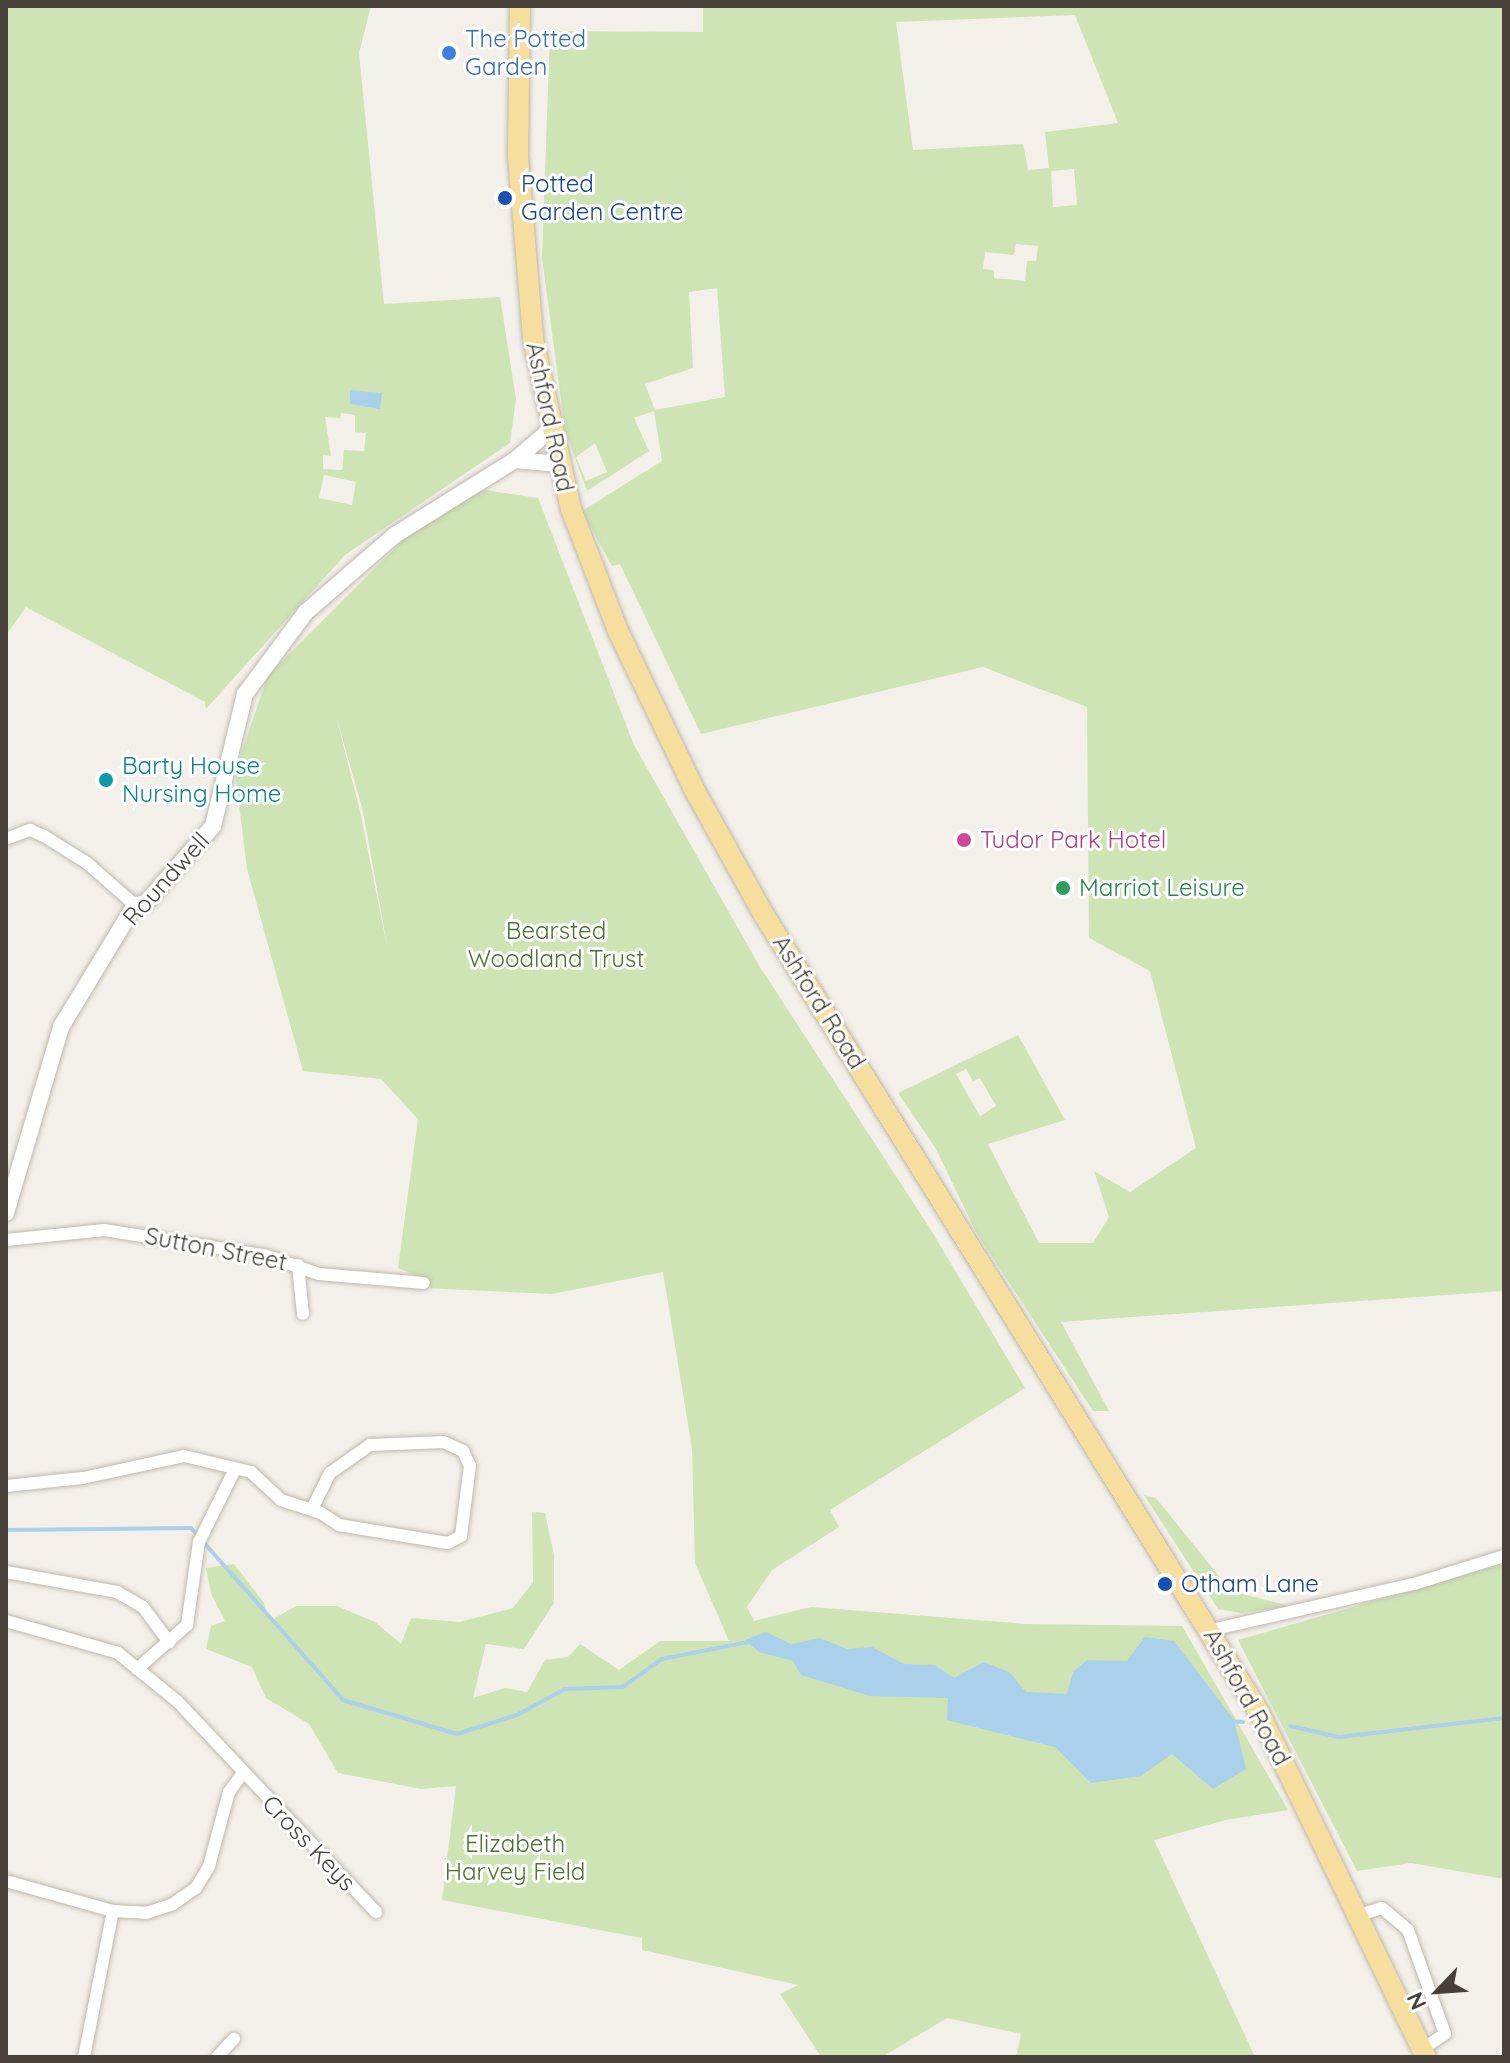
<!DOCTYPE html>
<html>
<head>
<meta charset="utf-8">
<style>
  body { margin:0 }
  #map { position:relative; width:1510px; height:2063px; overflow:hidden; background:#f3f0e9; font-family:Quicksand,sans-serif }
  div>[style] { position:absolute }
  .green>* { inset:0; background:#cee4b5 }
  .water>* { inset:0; background:#aad0eb }
  .stream>* { height:4px; margin:-2px; padding:0 2px; transform-origin:2px; border-radius:2px; background:#aad0eb }
  .roads { filter:drop-shadow(0 0 2px #beb8ac) drop-shadow(0 0 2px #beb8ac) }
  .minor>* { height:12px; margin:-6px; padding:0 6px; transform-origin:6px; border-radius:6px; background:#fff }
  .tertiary>* { height:16px; margin:-8px; padding:0 8px; transform-origin:8px; border-radius:8px; background:#fff }
  .primary>* { height:20px; margin:-10px; padding:0 10px; transform-origin:10px; border-radius:10px; background:#f6de9e }
  .dots>* { width:22px; height:22px; translate:-50% -50%; box-sizing:border-box; border:4px solid #fff; border-radius:50% }
  span { translate:-50% -50%; white-space:nowrap; text-align:center; line-height:1.15; -webkit-text-stroke:6px #fff; paint-order:stroke }
  .shop-label { font-size:24px; color:#366cbe }
  .left { translate:0 -50%; text-align:left }
  .transit-label { font-size:24px; color:#164399 }
  .street-label { font-size:24px; color:#464038 }
  .culture-label { font-size:24px; color:#0d838f }
  .hotel-label { font-size:24px; color:#b23c85 }
  .leisure-label { font-size:24px; color:#27864d }
  .park-label { font-size:24px; color:#49742f }
  .frame { position:absolute; inset:0; border:8px solid #464038; pointer-events:none }
  .north { position:absolute; left:1398px; top:1951px; width:80px; height:80px; -webkit-text-stroke:6px #fff; paint-order:stroke; rotate:245deg; font-size:22px; font-weight:700; line-height:32px; text-align:center; color:#464038 }
  .north::after { content:''; display:block; margin:auto; width:28px; height:36px; background:#464038; clip-path:polygon(50% 0,100% 100%,50% 72%,0 100%) }
</style>
</head>
<body>
<div id="map">
  <div class="green">
    <div style="clip-path:polygon(evenodd,6px 6px,371px 6px,359px 53px,384px 304px,500px 297px,516px 399px,510px 443px,345px 555px,206px 709px,205px 702px,26px 607px,6px 635px,6px 6px,341px 413px,355px 415px,355px 432px,366px 433px,364px 451px,344px 450px,342px 470px,323px 469px,323px 455px,331px 456px,325px 417px,340px 418px,341px 413px,6px 6px,324px 475px,356px 482px,352px 505px,319px 498px,324px 475px)"></div>
    <div style="clip-path:polygon(evenodd,703px 6px,1504px 6px,1504px 1291px,1061px 1322px,1109px 1411px,1093px 1411px,976px 1232px,936px 1149px,898px 1093px,1018px 1035px,1065px 1120px,988px 1144px,1039px 1243px,1093px 1243px,1109px 1217px,1094px 1171px,1130px 1192px,1196px 1148px,1150px 971px,1089px 938px,1087px 707px,983px 667px,701px 734px,620px 564px,612px 566px,582px 511px,662px 461px,654px 411px,634px 418px,649px 451px,587px 491px,565px 430px,542px 258px,550px 31px,703px 32px,703px 6px,1075px 15px,1118px 123px,1045px 132px,1049px 168px,1028px 170px,1023px 144px,913px 150px,896px 22px,1075px 15px,703px 6px,1074px 169px,1077px 205px,1053px 207px,1051px 171px,1074px 169px,703px 6px,1016px 244px,1038px 246px,1036px 261px,1027px 261px,1025px 281px,994px 278px,994px 270px,983px 269px,985px 252px,1014px 255px,1016px 244px,703px 6px,717px 288px,725px 397px,655px 410px,645px 384px,693px 368px,689px 292px,717px 288px,703px 6px,595px 443px,607px 472px,586px 481px,576px 457px,595px 443px,703px 6px,966px 1069px,973px 1081px,980px 1078px,996px 1106px,980px 1116px,956px 1074px,966px 1069px)"></div>
    <div style="clip-path:polygon(evenodd,478px 489px,538px 498px,634px 745px,760px 967px,931px 1230px,1025px 1388px,830px 1510px,839px 1527px,772px 1570px,747px 1607px,754px 1621px,811px 1607px,1026px 1624px,1182px 1626px,1288px 1810px,1226px 1820px,1154px 1840px,1255px 2057px,1016px 2057px,1021px 2034px,947px 2018px,882px 2057px,821px 2057px,780px 1994px,798px 1985px,642px 1950px,642px 1938px,442px 1900px,456px 1786px,421px 1789px,338px 1773px,309px 1724px,266px 1698px,252px 1667px,206px 1649px,211px 1626px,225px 1621px,211px 1594px,206px 1568px,234px 1564px,264px 1603px,270px 1621px,296px 1606px,337px 1606px,375px 1622px,401px 1644px,411px 1618px,460px 1622px,513px 1608px,533px 1582px,532px 1512px,545px 1513px,554px 1555px,554px 1603px,524px 1649px,486px 1644px,473px 1698px,505px 1688px,527px 1692px,545px 1660px,568px 1657px,580px 1644px,619px 1670px,660px 1641px,729px 1641px,695px 1563px,692px 1449px,663px 1272px,552px 1294px,423px 1288px,423px 1278px,398px 1268px,418px 1119px,381px 1079px,303px 1071px,247px 869px,235px 772px,268px 675px,406px 537px,478px 489px,336px 716px,363px 811px,388px 951px,360px 811px,336px 716px)"></div>
    <div style="clip-path:polygon(1144px 1495px,1156px 1498px,1231px 1591px,1290px 1606px,1242px 1613px,1218px 1609px)"></div>
    <div style="clip-path:polygon(1504px 1564px,1504px 1879px,1411px 1863px,1357px 1871px,1238px 1640px)"></div>
  </div>
  <div class="water">
    <div style="clip-path:polygon(350px 390px,382px 393px,380px 409px,350px 404px)"></div>
    <div style="clip-path:polygon(766px 1632px,791px 1644px,820px 1638px,847px 1649px,872px 1647px,904px 1664px,935px 1665px,954px 1678px,984px 1662px,1009px 1672px,1026px 1692px,1067px 1694px,1073px 1672px,1087px 1660px,1127px 1661px,1145px 1637px,1174px 1641px,1234px 1720px,1246px 1769px,1213px 1789px,1172px 1754px,1141px 1776px,1091px 1783px,1055px 1747px,947px 1720px,948px 1698px,870px 1696px,801px 1675px,793px 1661px,759px 1652px,745px 1640px)"></div>
  </div>
  <div class="stream">
    <div style="left:6px;top:1530px;width:185px;rotate:-0.6deg"></div>
    <div style="left:191px;top:1528px;width:230px;rotate:48.5deg"></div>
    <div style="left:343px;top:1700px;width:119px;rotate:16.6deg"></div>
    <div style="left:457px;top:1734px;width:63px;rotate:-17.6deg"></div>
    <div style="left:517px;top:1715px;width:55px;rotate:-28.4deg"></div>
    <div style="left:565px;top:1689px;width:58px;rotate:-2deg"></div>
    <div style="left:623px;top:1687px;width:48px;rotate:-35.7deg"></div>
    <div style="left:662px;top:1659px;width:89px;rotate:-11.1deg"></div>
    <div style="left:1230px;top:1721px;width:13px;rotate:4deg"></div>
    <div style="left:1290px;top:1726px;width:50px;rotate:12.7deg"></div>
    <div style="left:1339px;top:1737px;width:166px;rotate:-6.6deg"></div>
  </div>
  <div class="roads">
    <div class="minor">
      <div style="left:6px;top:839px;width:26px;rotate:-21deg"></div>
      <div style="left:30px;top:830px;width:15px;rotate:23deg"></div>
      <div style="left:44px;top:836px;width:51px;rotate:32.1deg"></div>
      <div style="left:87px;top:863px;width:64px;rotate:41.2deg"></div>
      <div style="left:6px;top:1240px;width:99px;rotate:-5.8deg"></div>
      <div style="left:104px;top:1230px;width:162px;rotate:8.9deg"></div>
      <div style="left:264px;top:1255px;width:58px;rotate:19.1deg"></div>
      <div style="left:319px;top:1274px;width:105px;rotate:4.9deg"></div>
      <div style="left:298px;top:1265px;width:49px;rotate:84.2deg"></div>
      <div style="left:6px;top:1486px;width:77px;rotate:-5.9deg"></div>
      <div style="left:83px;top:1478px;width:103px;rotate:-12.3deg"></div>
      <div style="left:184px;top:1456px;width:69px;rotate:13.4deg"></div>
      <div style="left:251px;top:1472px;width:41px;rotate:43deg"></div>
      <div style="left:281px;top:1500px;width:42px;rotate:18deg"></div>
      <div style="left:321px;top:1513px;width:22px;rotate:34deg"></div>
      <div style="left:339px;top:1525px;width:110px;rotate:9.4deg"></div>
      <div style="left:448px;top:1543px;width:15px;rotate:-28deg"></div>
      <div style="left:461px;top:1536px;width:71px;rotate:-82.7deg"></div>
      <div style="left:470px;top:1466px;width:17px;rotate:-115deg"></div>
      <div style="left:463px;top:1451px;width:21px;rotate:-155deg"></div>
      <div style="left:444px;top:1442px;width:74px;rotate:177.7deg"></div>
      <div style="left:370px;top:1445px;width:49px;rotate:145deg"></div>
      <div style="left:330px;top:1473px;width:40px;rotate:116.6deg"></div>
      <div style="left:6px;top:1572px;width:113px;rotate:10.2deg"></div>
      <div style="left:117px;top:1592px;width:30px;rotate:30deg"></div>
      <div style="left:143px;top:1607px;width:44px;rotate:53.4deg"></div>
      <div style="left:6px;top:1621px;width:116px;rotate:15.9deg"></div>
      <div style="left:118px;top:1653px;width:77px;rotate:39.2deg"></div>
      <div style="left:178px;top:1702px;width:289px;rotate:46.7deg"></div>
      <div style="left:1211px;top:1630px;width:208px;rotate:-12.8deg"></div>
      <div style="left:1414px;top:1584px;width:94px;rotate:-17.3deg"></div>
      <div style="left:137px;top:1669px;width:67px;rotate:-41.3deg"></div>
      <div style="left:187px;top:1625px;width:84px;rotate:-81.8deg"></div>
      <div style="left:199px;top:1542px;width:81px;rotate:-63.7deg"></div>
      <div style="left:6px;top:1881px;width:111px;rotate:15.7deg"></div>
      <div style="left:113px;top:1911px;width:33px;rotate:3deg"></div>
      <div style="left:146px;top:1913px;width:28px;rotate:-18deg"></div>
      <div style="left:173px;top:1904px;width:28px;rotate:-35deg"></div>
      <div style="left:196px;top:1888px;width:26px;rotate:-59deg"></div>
      <div style="left:209px;top:1866px;width:77px;rotate:-74.9deg"></div>
      <div style="left:229px;top:1792px;width:22px;rotate:-54deg"></div>
      <div style="left:1359px;top:1915px;width:24px;rotate:-17deg"></div>
      <div style="left:1382px;top:1908px;width:34px;rotate:40deg"></div>
      <div style="left:1408px;top:1930px;width:110px;rotate:70.4deg"></div>
      <div style="left:1445px;top:2034px;width:27px;rotate:147deg"></div>
      <div style="left:84px;top:2057px;width:149px;rotate:-78.8deg"></div>
      <div style="left:217px;top:2057px;width:25px;rotate:-47deg"></div>
    </div>
    <div class="tertiary">
      <div style="left:515px;top:460px;width:44px;rotate:5.2deg"></div>
      <div style="left:6px;top:1213px;width:194px;rotate:-73.5deg"></div>
      <div style="left:61px;top:1027px;width:143px;rotate:-58.8deg"></div>
      <div style="left:135px;top:905px;width:10px;rotate:-6deg"></div>
      <div style="left:145px;top:904px;width:103px;rotate:-48.9deg"></div>
      <div style="left:213px;top:826px;width:136px;rotate:-76.4deg"></div>
      <div style="left:245px;top:694px;width:102px;rotate:-53.4deg"></div>
      <div style="left:306px;top:612px;width:118px;rotate:-40.9deg"></div>
      <div style="left:395px;top:535px;width:142px;rotate:-32deg"></div>
      <div style="left:515px;top:460px;width:46px;rotate:-40.6deg"></div>
    </div>
    <div class="primary">
      <div style="left:520px;top:6px;width:150px;rotate:90.8deg"></div>
      <div style="left:518px;top:156px;width:184px;rotate:85.3deg"></div>
      <div style="left:533px;top:339px;width:174px;rotate:77.4deg"></div>
      <div style="left:571px;top:509px;width:131px;rotate:68.9deg"></div>
      <div style="left:618px;top:631px;width:178px;rotate:64.3deg"></div>
      <div style="left:695px;top:791px;width:142px;rotate:60.9deg"></div>
      <div style="left:764px;top:915px;width:938px;rotate:58.16deg"></div>
      <div style="left:1259px;top:1712px;width:383px;rotate:64.2deg"></div>
    </div>
  </div>
  <div class="dots">
    <div style="left:449px;top:53px;background:#3f7fe0"></div>
    <div style="left:505px;top:198px;background:#1a4fb4"></div>
    <div style="left:106px;top:780px;background:#0f9aa8"></div>
    <div style="left:964px;top:840px;background:#d1479c"></div>
    <div style="left:1063px;top:888px;background:#2e9e5b"></div>
    <div style="left:1165px;top:1584px;background:#1a4fb4"></div>
  </div>
  <div class="shop-label">
    <span class="left" style="left:465px;top:53px">The Potted<br>Garden</span>
  </div>
  <div class="transit-label">
    <span class="left" style="left:521px;top:198px">Potted<br>Garden Centre</span>
    <span class="left" style="left:1181px;top:1584px">Otham Lane</span>
  </div>
  <div class="street-label">
    <span style="left:550px;top:417px;rotate:78deg">Ashford Road</span>
    <span style="left:166px;top:879px;rotate:-48deg">Roundwell</span>
    <span style="left:819px;top:1002px;rotate:58deg">Ashford Road</span>
    <span style="left:216px;top:1249px;rotate:11deg">Sutton Street</span>
    <span style="left:1247px;top:1697px;rotate:61deg">Ashford Road</span>
    <span style="left:309px;top:1843px;rotate:46deg">Cross Keys</span>
  </div>
  <div class="culture-label">
    <span class="left" style="left:122px;top:780px">Barty House<br>Nursing Home</span>
  </div>
  <div class="hotel-label">
    <span class="left" style="left:980px;top:840px">Tudor Park Hotel</span>
  </div>
  <div class="leisure-label">
    <span class="left" style="left:1079px;top:888px">Marriot Leisure</span>
  </div>
  <div class="park-label">
    <span style="left:556px;top:945px">Bearsted<br>Woodland Trust</span>
    <span style="left:515px;top:1858px">Elizabeth<br>Harvey Field</span>
  </div>
  <div class="frame"></div>
  <div class="north">N</div>
</div>
</body>
</html>
